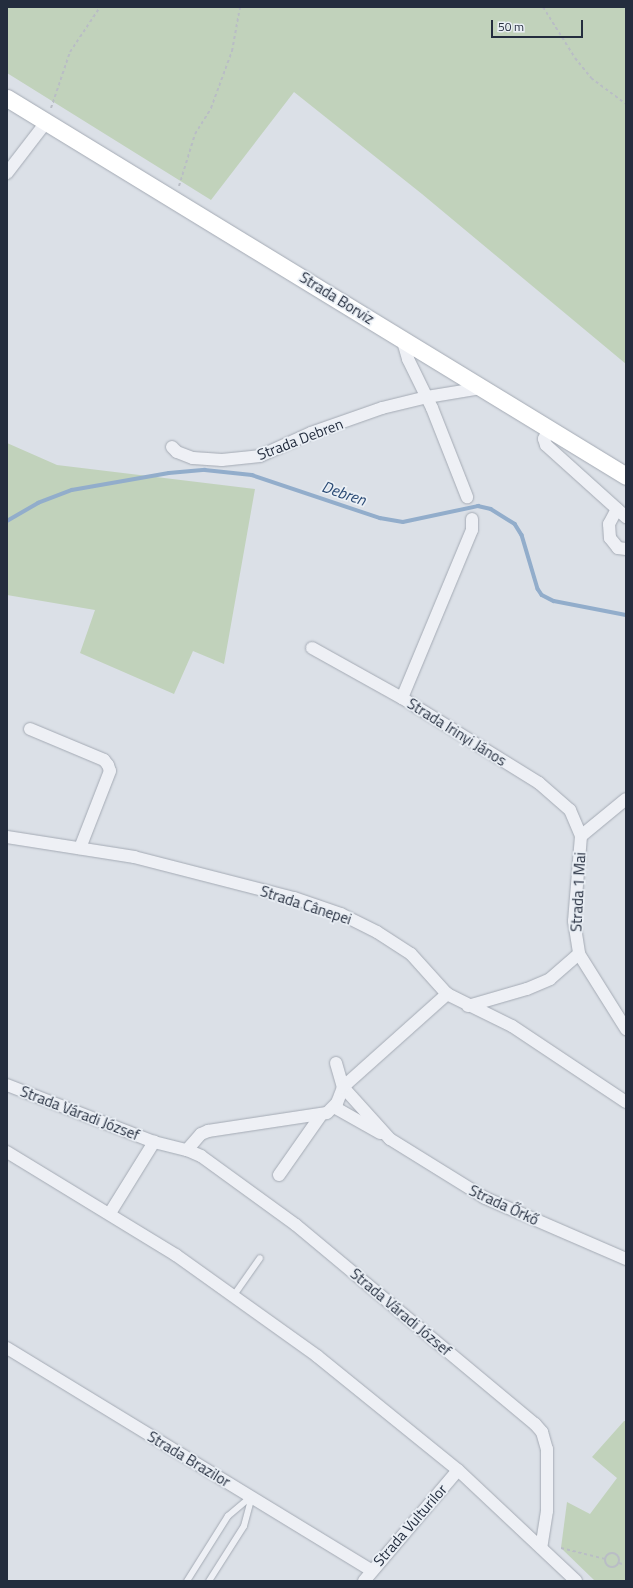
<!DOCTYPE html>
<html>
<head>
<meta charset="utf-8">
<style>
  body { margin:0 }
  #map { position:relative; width:633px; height:1588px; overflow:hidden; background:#dbe0e7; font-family:"Titillium Web",sans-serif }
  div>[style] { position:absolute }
  .green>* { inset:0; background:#c1d2bb }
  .stream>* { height:3.5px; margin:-1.75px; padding:0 1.75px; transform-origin:1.75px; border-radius:1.75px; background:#92adcb }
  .path>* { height:2px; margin-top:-1px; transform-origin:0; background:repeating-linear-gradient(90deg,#b9bdc5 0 3px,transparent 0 6px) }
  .path>.ring { margin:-1px; padding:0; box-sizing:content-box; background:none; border:2px solid #b9bdc5; border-radius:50% }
  .roads { filter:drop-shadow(0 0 1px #a4aab4) drop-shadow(0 0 1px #a4aab4) }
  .service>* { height:6px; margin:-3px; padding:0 3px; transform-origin:3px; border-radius:3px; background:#eef0f5 }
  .minor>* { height:12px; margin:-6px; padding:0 6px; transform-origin:6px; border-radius:6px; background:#eef0f5 }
  .secondary>* { height:17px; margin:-8.5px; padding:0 8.5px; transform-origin:8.5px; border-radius:8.5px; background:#fff }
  span { translate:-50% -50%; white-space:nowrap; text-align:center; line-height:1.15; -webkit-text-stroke:3.5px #eaeff5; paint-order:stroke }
  .street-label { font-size:15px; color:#242d3e }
  .water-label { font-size:16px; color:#2b4b75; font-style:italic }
  .frame { position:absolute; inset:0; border:8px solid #242d3e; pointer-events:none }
  .scale { position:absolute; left:491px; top:20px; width:92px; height:18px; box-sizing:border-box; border:2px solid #242d3e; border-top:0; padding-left:5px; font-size:12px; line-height:14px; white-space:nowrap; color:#242d3e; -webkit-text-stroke:3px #eaeff5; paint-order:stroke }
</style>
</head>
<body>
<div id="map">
  <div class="green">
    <div style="clip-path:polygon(7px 7px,626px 7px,626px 364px,422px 194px,294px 92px,211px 200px,7px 73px)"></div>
    <div style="clip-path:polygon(7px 443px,57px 465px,255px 489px,224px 664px,193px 651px,174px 694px,80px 653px,95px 610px,7px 595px)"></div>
    <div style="clip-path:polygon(624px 1421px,626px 1421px,626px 1581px,595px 1581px,561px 1548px,567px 1502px,590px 1514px,617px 1478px,592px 1457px)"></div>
  </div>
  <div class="stream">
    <div style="left:7px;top:521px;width:36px;rotate:-30deg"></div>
    <div style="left:38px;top:503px;width:36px;rotate:-21deg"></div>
    <div style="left:72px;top:490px;width:98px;rotate:-9.9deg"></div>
    <div style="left:169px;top:473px;width:36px;rotate:-5deg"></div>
    <div style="left:205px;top:470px;width:47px;rotate:6.1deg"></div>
    <div style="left:252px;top:475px;width:135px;rotate:18.6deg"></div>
    <div style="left:380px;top:518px;width:23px;rotate:10deg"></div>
    <div style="left:403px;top:522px;width:77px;rotate:-12deg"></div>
    <div style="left:478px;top:506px;width:13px;rotate:13deg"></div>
    <div style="left:491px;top:509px;width:28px;rotate:32deg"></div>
    <div style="left:515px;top:524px;width:13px;rotate:58deg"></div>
    <div style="left:522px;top:535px;width:56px;rotate:73.5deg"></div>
    <div style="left:538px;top:589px;width:7px;rotate:56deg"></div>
    <div style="left:542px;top:595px;width:13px;rotate:27deg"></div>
    <div style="left:554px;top:601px;width:73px;rotate:11deg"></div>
  </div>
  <div class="path">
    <div style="left:543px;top:7px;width:60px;rotate:57.9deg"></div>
    <div style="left:575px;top:58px;width:26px;rotate:51deg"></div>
    <div style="left:591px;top:78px;width:44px;rotate:36.6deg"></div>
    <div style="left:51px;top:108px;width:59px;rotate:-71.3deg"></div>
    <div style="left:70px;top:52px;width:54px;rotate:-56.3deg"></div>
    <div style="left:179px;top:186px;width:54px;rotate:-72.9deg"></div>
    <div style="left:195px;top:134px;width:31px;rotate:-58deg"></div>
    <div style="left:211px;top:108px;width:61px;rotate:-69.8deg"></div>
    <div style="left:232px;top:51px;width:45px;rotate:-79.7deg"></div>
    <div style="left:561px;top:1548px;width:45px;rotate:14deg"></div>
    <div class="ring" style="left:605px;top:1553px;width:12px;height:12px"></div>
    <div style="left:619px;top:1563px;width:7px;rotate:16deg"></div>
  </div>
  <div class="roads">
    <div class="service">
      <div style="left:234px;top:1295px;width:45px;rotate:-54.9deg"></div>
      <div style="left:187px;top:1581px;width:77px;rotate:-57.8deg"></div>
      <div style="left:228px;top:1516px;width:31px;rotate:-40deg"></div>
      <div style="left:209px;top:1581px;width:65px;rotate:-57.5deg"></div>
      <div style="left:244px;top:1526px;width:31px;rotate:-75deg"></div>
    </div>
    <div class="minor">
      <div style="left:7px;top:173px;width:66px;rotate:-52.4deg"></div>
      <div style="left:402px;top:338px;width:22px;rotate:74deg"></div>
      <div style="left:408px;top:359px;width:55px;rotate:63.9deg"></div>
      <div style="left:432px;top:408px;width:96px;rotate:68.5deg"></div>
      <div style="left:549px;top:429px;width:11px;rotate:117deg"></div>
      <div style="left:544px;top:439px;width:6px;rotate:72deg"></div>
      <div style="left:546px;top:445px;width:108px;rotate:42deg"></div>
      <div style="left:172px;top:447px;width:7px;rotate:45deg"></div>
      <div style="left:177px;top:452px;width:17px;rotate:21deg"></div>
      <div style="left:193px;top:458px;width:29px;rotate:4deg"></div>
      <div style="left:222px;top:460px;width:38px;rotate:-6deg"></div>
      <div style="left:260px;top:456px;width:56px;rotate:-24.3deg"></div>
      <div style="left:311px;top:433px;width:75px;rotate:-19.4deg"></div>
      <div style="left:382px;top:408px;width:46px;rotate:-13.7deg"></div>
      <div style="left:427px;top:397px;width:56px;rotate:-9.3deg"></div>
      <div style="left:617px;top:509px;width:17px;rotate:118deg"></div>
      <div style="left:609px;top:524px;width:14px;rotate:86deg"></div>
      <div style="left:610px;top:538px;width:13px;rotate:51deg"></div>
      <div style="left:618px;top:548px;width:8px;rotate:7deg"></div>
      <div style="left:312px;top:648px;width:103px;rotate:29.1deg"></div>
      <div style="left:402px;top:698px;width:161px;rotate:31.8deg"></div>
      <div style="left:539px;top:783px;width:41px;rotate:41.1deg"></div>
      <div style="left:570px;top:810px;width:28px;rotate:67deg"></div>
      <div style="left:581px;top:836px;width:85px;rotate:94.7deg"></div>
      <div style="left:574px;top:921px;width:33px;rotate:81deg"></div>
      <div style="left:579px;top:954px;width:89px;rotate:57.9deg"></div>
      <div style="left:402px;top:698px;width:182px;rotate:-67.4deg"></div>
      <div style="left:472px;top:530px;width:11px;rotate:-90deg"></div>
      <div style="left:30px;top:729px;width:80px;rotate:22.7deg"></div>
      <div style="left:104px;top:760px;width:6px;rotate:51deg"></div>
      <div style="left:108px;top:765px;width:6px;rotate:72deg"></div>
      <div style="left:110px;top:771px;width:83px;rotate:111.3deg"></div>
      <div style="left:581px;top:836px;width:58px;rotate:-39.4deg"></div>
      <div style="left:7px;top:837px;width:129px;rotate:8.9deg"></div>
      <div style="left:134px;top:857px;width:165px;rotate:14.4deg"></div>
      <div style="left:294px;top:898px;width:50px;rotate:18.8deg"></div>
      <div style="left:341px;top:914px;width:40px;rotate:26.6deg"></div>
      <div style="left:377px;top:932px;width:40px;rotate:32.9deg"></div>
      <div style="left:411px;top:954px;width:54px;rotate:48deg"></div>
      <div style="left:447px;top:994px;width:72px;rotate:26.2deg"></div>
      <div style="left:512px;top:1026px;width:137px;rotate:33.7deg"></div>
      <div style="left:468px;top:1006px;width:61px;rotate:-16.1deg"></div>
      <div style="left:527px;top:989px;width:25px;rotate:-23deg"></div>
      <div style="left:550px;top:979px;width:38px;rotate:-41deg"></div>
      <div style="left:336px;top:1063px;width:25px;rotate:74deg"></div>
      <div style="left:343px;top:1087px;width:70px;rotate:47.9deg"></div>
      <div style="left:390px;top:1139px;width:112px;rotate:31.8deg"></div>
      <div style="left:485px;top:1198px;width:154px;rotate:23.4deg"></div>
      <div style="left:7px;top:1085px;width:158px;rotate:21.2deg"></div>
      <div style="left:154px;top:1142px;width:34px;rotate:14deg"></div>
      <div style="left:187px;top:1150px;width:15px;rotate:23deg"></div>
      <div style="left:201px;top:1156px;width:117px;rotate:36deg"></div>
      <div style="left:296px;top:1225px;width:311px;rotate:39.8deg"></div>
      <div style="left:535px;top:1424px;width:11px;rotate:49deg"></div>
      <div style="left:542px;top:1432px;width:18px;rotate:74deg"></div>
      <div style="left:547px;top:1449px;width:62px;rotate:90deg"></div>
      <div style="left:547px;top:1511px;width:37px;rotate:99deg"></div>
      <div style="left:334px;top:1107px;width:53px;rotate:29.5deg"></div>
      <div style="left:187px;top:1150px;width:21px;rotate:-49deg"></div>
      <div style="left:201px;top:1134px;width:8px;rotate:-23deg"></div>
      <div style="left:208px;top:1131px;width:120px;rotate:-8.6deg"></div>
      <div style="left:327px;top:1113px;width:14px;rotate:-45deg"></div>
      <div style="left:337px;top:1103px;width:17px;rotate:-69deg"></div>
      <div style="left:343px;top:1087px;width:140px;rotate:-41.8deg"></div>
      <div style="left:7px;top:1152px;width:198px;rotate:31.4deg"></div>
      <div style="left:176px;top:1255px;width:173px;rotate:35.6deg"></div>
      <div style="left:317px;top:1356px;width:181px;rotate:39deg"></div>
      <div style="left:458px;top:1470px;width:162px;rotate:43.2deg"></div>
      <div style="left:279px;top:1175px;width:73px;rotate:-55deg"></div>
      <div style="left:110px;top:1213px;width:84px;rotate:-58.2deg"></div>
      <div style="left:7px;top:1348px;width:426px;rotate:31.4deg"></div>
      <div style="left:364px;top:1581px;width:145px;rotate:-49.7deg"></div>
    </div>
    <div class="secondary">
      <div style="left:7px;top:98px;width:725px;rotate:31.41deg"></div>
    </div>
  </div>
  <div class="street-label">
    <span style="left:337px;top:298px;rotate:32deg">Strada Borviz</span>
    <span style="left:300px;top:439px;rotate:-21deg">Strada Debren</span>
    <span style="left:457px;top:732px;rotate:32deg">Strada Irinyi János</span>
    <span style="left:578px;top:892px;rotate:-87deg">Strada 1 Mai</span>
    <span style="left:306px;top:905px;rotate:18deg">Strada Cânepei</span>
    <span style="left:80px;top:1113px;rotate:21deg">Strada Váradi József</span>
    <span style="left:504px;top:1205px;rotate:25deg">Strada Őrkő</span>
    <span style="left:401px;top:1312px;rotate:40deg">Strada Váradi József</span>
    <span style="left:189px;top:1459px;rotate:31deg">Strada Brazilor</span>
    <span style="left:410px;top:1525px;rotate:-49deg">Strada Vulturilor</span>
  </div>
  <div class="water-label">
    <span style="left:344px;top:493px;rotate:19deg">Debren</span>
  </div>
  <div class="frame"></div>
  <div class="scale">50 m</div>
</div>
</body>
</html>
